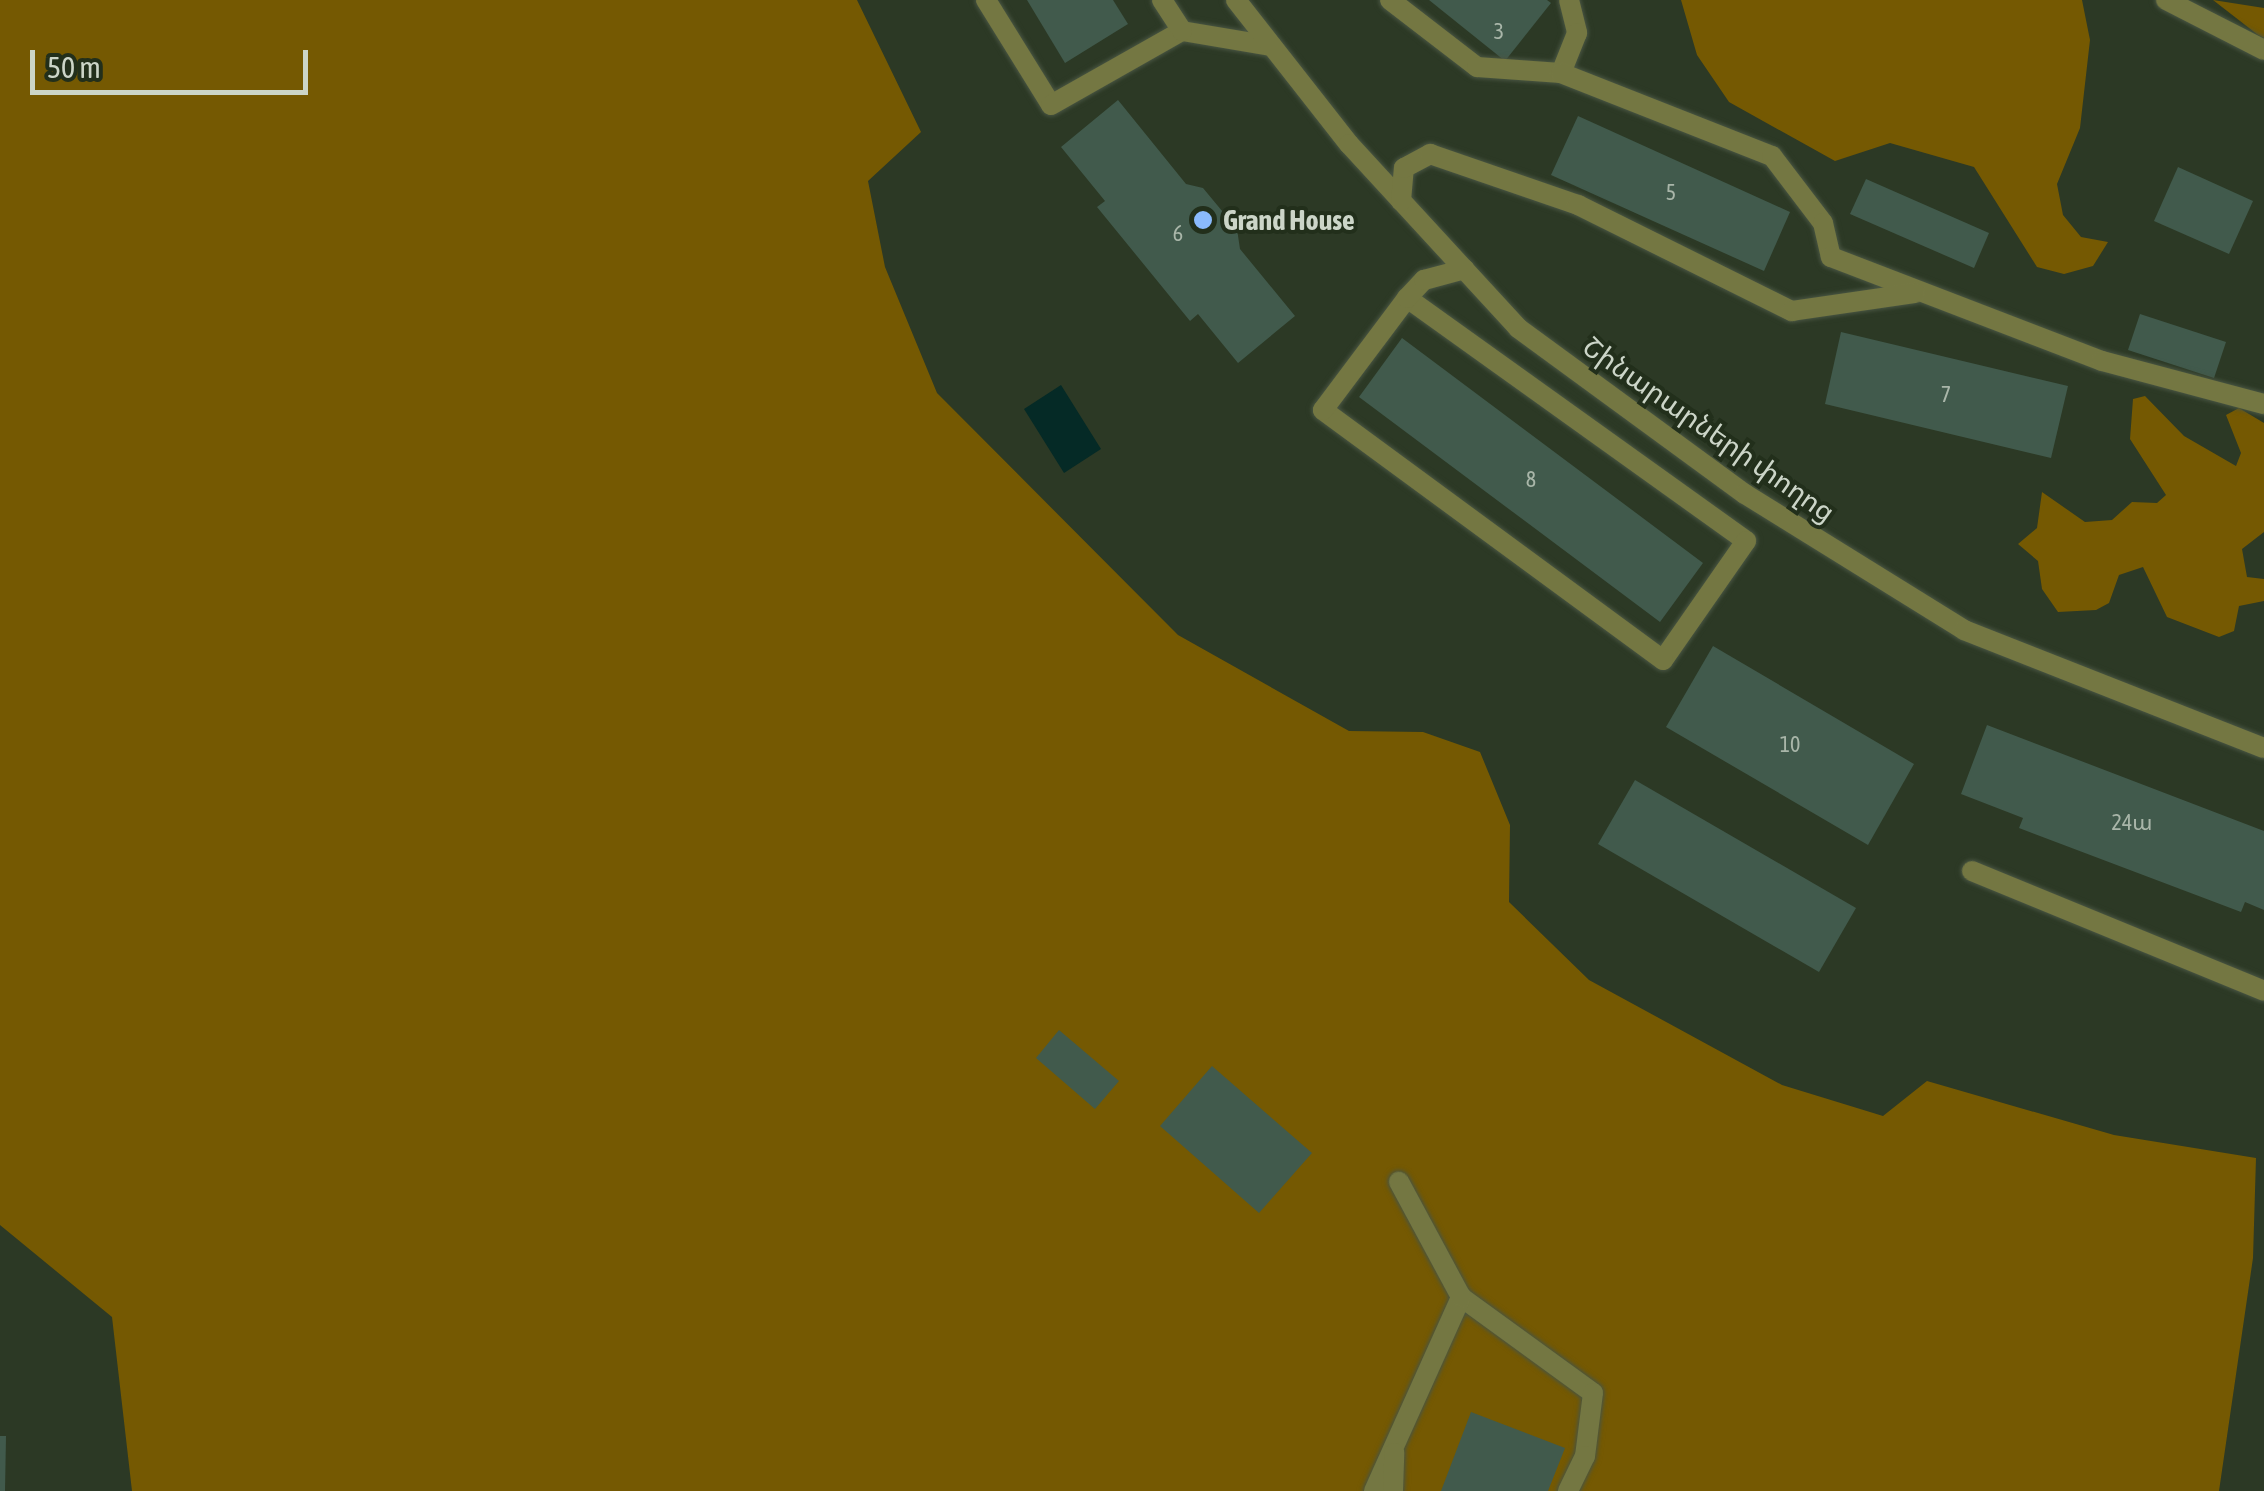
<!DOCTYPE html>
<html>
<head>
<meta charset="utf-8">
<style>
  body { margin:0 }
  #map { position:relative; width:2264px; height:1491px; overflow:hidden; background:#2c3925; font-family:"Asap Condensed","Noto Sans Armenian",sans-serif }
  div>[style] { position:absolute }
  .green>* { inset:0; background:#755902 }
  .water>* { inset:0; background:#052a26 }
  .building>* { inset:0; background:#415a4c }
  .roads { filter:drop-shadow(0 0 2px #495542) drop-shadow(0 0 2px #495542) }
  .service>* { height:20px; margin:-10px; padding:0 10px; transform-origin:10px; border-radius:10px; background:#747742 }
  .minor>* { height:20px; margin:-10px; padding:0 10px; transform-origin:10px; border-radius:10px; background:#747742 }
  .dots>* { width:28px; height:28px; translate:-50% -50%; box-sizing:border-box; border:5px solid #222f1b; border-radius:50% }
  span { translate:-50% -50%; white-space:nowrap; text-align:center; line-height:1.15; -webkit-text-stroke:8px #222f1b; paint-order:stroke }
  .number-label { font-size:22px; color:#a9b6a9 }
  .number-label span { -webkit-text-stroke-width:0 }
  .poi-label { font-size:28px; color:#ccd5c8; font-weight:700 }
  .left { translate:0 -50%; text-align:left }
  .street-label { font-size:28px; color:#ccd5c8 }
  .scale { position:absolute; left:30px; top:50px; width:278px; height:45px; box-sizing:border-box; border:5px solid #ccd5c8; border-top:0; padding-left:12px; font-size:30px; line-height:35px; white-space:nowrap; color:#ccd5c8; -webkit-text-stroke:8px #222f1b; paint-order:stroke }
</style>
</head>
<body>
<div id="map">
  <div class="green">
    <div style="clip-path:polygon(0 0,857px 0,921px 132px,868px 181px,885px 267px,937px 393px,1178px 635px,1349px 731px,1423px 732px,1480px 752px,1510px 825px,1509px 902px,1589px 980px,1782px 1085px,1883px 1116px,1927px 1081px,2114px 1135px,2256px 1158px,2253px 1258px,2219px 1491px,132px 1491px,112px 1317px,0 1225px)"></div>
    <div style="clip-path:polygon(1681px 0,2082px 0,2090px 40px,2080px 128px,2057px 184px,2063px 215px,2081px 237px,2108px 242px,2093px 266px,2064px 274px,2037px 267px,1974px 167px,1890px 143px,1835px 161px,1729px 102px,1697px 55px)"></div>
    <div style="clip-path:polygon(2213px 0,2264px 8px,2264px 38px,2258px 35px)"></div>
    <div style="clip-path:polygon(2145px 396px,2184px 436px,2236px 466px,2241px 453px,2226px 415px,2239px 408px,2264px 423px,2264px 532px,2242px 549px,2247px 577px,2264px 579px,2264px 601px,2239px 606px,2234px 631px,2219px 637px,2167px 617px,2143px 567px,2119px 575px,2109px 603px,2096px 610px,2058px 612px,2042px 589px,2038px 561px,2018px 544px,2037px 528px,2042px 492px,2085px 522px,2112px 520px,2132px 502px,2157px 503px,2166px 495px,2130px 439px,2133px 399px)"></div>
  </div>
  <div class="water">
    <div style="clip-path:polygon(1061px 385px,1101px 449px,1064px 473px,1024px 409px)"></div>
  </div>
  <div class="building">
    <div style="clip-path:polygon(1027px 0,1113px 0,1128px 24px,1065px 63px)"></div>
    <div style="clip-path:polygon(1429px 0,1547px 0,1551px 3px,1505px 61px)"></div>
    <div style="clip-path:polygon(1118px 100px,1186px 184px,1203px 188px,1237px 229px,1240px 249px,1295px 316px,1238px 363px,1198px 314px,1190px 321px,1097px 207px,1105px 201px,1061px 147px)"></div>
    <div style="clip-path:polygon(1578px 116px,1790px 212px,1764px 271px,1551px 175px)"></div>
    <div style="clip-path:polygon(2178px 167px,2253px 201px,2229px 254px,2154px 221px)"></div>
    <div style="clip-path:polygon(1866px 179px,1989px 233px,1974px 268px,1850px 214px)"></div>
    <div style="clip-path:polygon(2140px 314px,2226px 342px,2214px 378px,2128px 350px)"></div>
    <div style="clip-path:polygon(1841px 332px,2068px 386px,2051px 458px,1825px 404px)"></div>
    <div style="clip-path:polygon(1402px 338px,1703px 563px,1660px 622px,1359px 397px)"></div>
    <div style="clip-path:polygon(1713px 646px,1914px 764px,1868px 845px,1666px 727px)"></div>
    <div style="clip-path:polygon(1987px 725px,2264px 831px,2264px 910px,2245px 902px,2241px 912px,2019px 828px,2023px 818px,1961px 794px)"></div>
    <div style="clip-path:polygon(1635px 780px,1856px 908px,1819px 972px,1598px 844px)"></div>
    <div style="clip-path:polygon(1059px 1030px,1119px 1081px,1095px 1109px,1036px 1058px)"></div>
    <div style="clip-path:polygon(1212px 1066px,1312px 1153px,1259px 1213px,1160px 1126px)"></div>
    <div style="clip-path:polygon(1471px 1412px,1565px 1448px,1548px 1491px,1441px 1491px)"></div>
    <div style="clip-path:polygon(0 1436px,6px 1436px,5px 1491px,0 1491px)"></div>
  </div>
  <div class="roads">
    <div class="service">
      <div style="left:986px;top:0;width:123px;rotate:58.2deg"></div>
      <div style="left:1051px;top:105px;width:150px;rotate:-29.5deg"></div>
      <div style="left:1182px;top:31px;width:91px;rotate:9.5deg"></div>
      <div style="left:1162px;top:0;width:37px;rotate:57deg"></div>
      <div style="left:1407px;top:298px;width:417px;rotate:35.6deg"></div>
      <div style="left:1746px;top:541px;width:145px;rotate:124.9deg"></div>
      <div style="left:1663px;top:660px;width:422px;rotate:-143.7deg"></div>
      <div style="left:1323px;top:410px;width:140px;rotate:-53.1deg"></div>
      <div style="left:1407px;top:298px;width:25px;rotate:-47deg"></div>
      <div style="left:1424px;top:280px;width:42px;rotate:-15deg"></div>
      <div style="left:1972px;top:871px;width:316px;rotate:22.3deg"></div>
      <div style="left:1461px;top:1297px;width:163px;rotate:36deg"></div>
      <div style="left:1593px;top:1393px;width:64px;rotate:97.2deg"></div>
      <div style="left:1585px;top:1456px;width:39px;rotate:116deg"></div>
      <div style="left:1374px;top:1491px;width:213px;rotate:-65.8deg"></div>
      <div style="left:1461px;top:1297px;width:131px;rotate:-118.3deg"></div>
      <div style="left:1393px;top:1491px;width:38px;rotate:-88deg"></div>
    </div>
    <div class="minor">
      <div style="left:1236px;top:0;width:183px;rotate:51.9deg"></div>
      <div style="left:1349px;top:144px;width:250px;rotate:47.4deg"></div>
      <div style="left:1518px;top:328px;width:281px;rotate:36.2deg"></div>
      <div style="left:1745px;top:494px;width:258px;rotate:31.8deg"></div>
      <div style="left:1964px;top:630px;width:322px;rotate:21.5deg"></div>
      <div style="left:1390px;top:0;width:110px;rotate:37.6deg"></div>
      <div style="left:1477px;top:67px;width:84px;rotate:4.1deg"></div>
      <div style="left:1569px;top:0;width:34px;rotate:76deg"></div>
      <div style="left:1577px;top:33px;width:43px;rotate:111.8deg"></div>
      <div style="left:1561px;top:73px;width:227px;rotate:21.5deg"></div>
      <div style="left:1772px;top:156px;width:84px;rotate:52.7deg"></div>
      <div style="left:1823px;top:223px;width:35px;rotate:77deg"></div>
      <div style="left:1831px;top:257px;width:290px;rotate:21deg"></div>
      <div style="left:2102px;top:361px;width:168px;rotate:14.9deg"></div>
      <div style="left:2166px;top:0;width:110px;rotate:27deg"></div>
      <div style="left:1401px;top:201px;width:33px;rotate:-85deg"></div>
      <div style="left:1404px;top:168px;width:30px;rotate:-28deg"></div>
      <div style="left:1430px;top:154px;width:157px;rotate:19deg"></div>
      <div style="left:1578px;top:205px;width:239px;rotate:26.4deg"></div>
      <div style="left:1792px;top:311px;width:124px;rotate:-8.3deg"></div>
    </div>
  </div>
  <div class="dots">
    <div style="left:1203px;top:220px;background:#8abafc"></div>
  </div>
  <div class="number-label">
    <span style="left:1499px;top:32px">3</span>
    <span style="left:1671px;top:193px">5</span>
    <span style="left:1178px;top:234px">6</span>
    <span style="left:1946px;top:395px">7</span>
    <span style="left:1531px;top:480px">8</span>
    <span style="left:1790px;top:745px">10</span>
    <span style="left:2132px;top:823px">24ա</span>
  </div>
  <div class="poi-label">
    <span class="left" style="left:1223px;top:220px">Grand House</span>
  </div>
  <div class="street-label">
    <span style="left:1709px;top:429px;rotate:35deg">Շինարարների փողոց</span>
  </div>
  <div class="scale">50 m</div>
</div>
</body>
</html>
